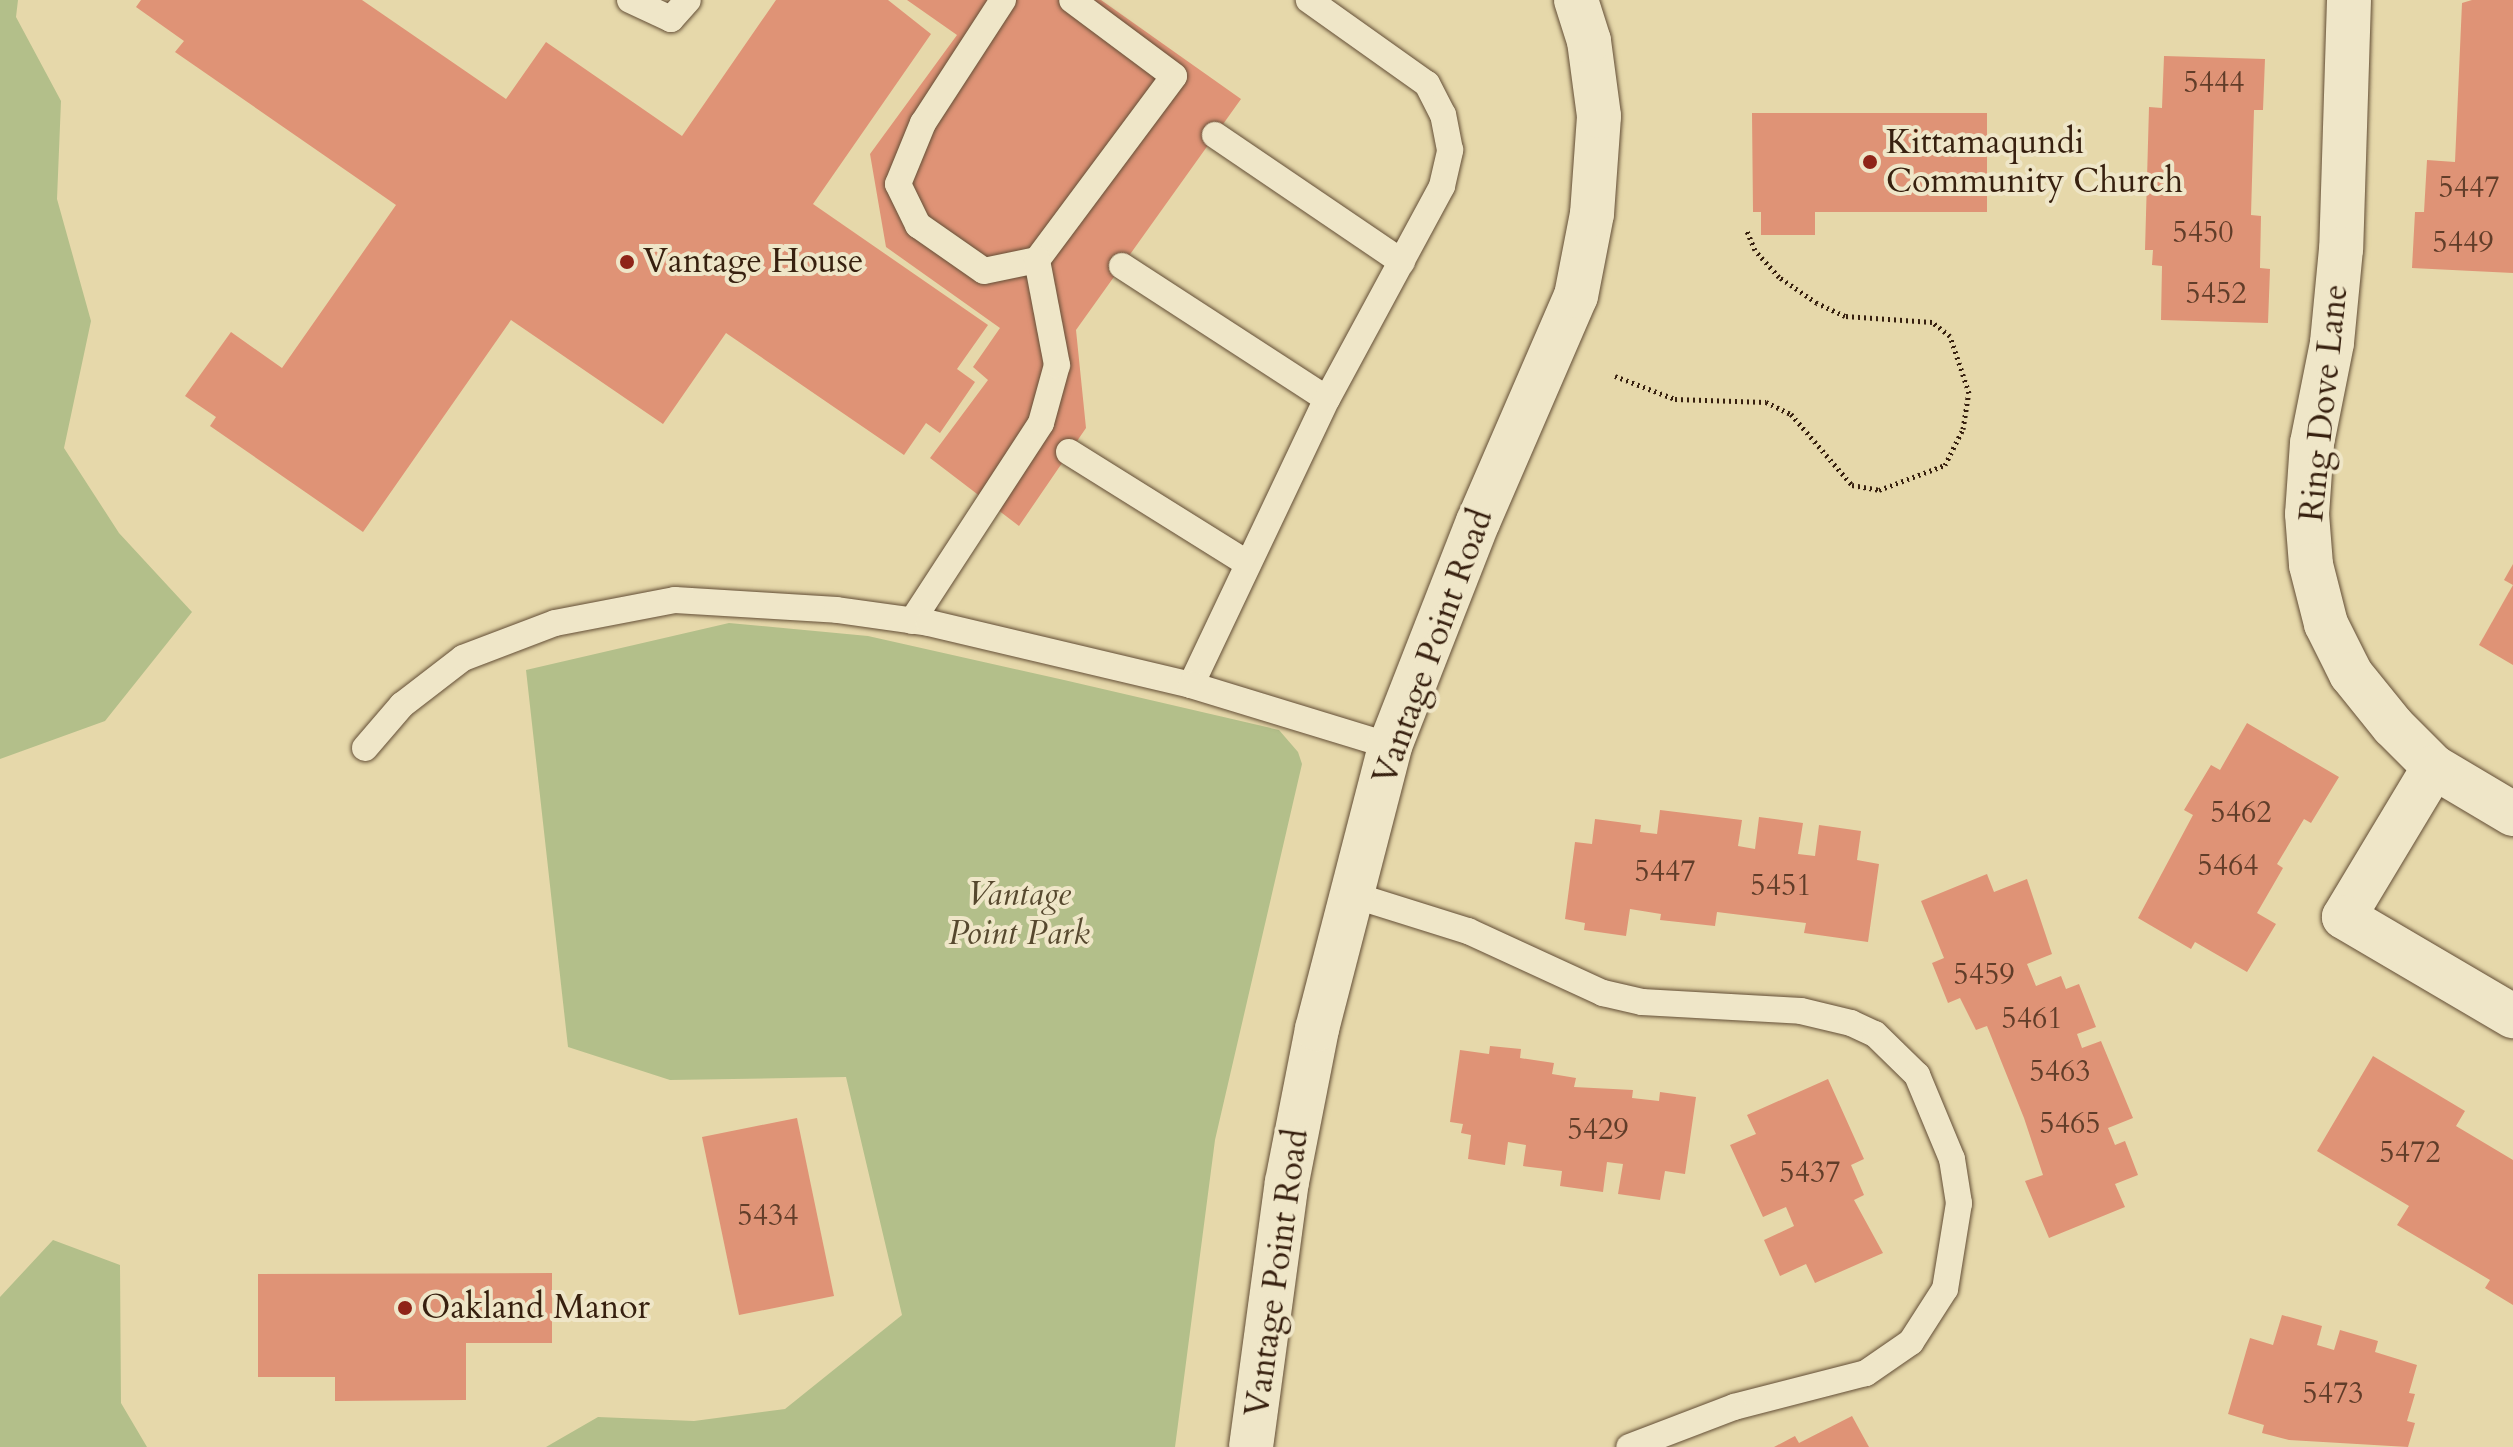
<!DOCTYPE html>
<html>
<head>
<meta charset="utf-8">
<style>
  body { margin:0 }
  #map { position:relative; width:2513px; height:1447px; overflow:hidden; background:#e6d8aa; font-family:Cardo,serif }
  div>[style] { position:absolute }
  .green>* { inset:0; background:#b3bf8a }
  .building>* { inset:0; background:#df9376 }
  .path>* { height:5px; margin-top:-2.5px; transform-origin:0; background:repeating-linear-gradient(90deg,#37200f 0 2px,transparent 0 6px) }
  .roads { filter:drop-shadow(0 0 2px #634e36) drop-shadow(0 0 2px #634e36) }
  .service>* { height:26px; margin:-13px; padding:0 13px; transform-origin:13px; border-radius:13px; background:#efe6c8 }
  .minor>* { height:44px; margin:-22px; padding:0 22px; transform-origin:22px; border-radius:22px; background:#efe6c8 }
  .dots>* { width:22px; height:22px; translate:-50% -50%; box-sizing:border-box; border:4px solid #efe6c8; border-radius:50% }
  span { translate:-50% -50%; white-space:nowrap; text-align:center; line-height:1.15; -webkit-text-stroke:8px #efe6c8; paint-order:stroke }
  .number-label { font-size:30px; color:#613d29 }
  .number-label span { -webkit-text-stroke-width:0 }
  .poi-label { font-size:34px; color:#37200f }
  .left { translate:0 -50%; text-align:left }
  .street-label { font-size:34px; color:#37200f }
  .park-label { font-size:34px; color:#56482e; font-style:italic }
</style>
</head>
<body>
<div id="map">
  <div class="green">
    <div style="clip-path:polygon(0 0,18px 0,16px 17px,61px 101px,57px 199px,91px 321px,64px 448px,119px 533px,192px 612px,105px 721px,0 759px)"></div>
    <div style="clip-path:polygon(729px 623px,868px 636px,1064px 680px,1279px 730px,1298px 752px,1302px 764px,1215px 1140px,1175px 1447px,546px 1447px,598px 1417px,694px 1421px,785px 1409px,902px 1315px,846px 1077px,670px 1080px,568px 1047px,526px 670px)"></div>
    <div style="clip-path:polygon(53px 1240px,120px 1265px,121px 1403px,147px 1447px,0 1447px,0 1297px)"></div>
  </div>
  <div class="building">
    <div style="clip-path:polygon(141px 0,362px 0,506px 99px,546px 42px,682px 136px,776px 0,888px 0,931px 34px,813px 204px,988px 325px,957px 369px,975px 382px,940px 433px,926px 423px,904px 455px,726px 333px,663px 424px,511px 320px,363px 532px,210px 426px,216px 417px,185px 396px,231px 332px,282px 368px,396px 205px,175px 52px,184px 41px,136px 7px)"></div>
    <div style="clip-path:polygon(907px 0,1101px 0,1241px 99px,1076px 330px,1086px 428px,1019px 526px,930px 458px,988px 380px,973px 367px,1000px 328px,886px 247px,870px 154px,957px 35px)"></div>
    <div style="clip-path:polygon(2472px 0,2513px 0,2513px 273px,2412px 268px,2415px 212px,2424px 212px,2427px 160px,2455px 162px,2462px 3px)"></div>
    <div style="clip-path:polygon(2164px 56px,2265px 59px,2263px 110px,2254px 110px,2251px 215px,2261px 216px,2260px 268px,2270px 269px,2268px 323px,2161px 320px,2162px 266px,2152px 265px,2153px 250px,2145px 250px,2149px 107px,2162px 108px)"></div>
    <div style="clip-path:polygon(1752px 113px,1987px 113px,1987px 212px,1815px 212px,1815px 235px,1761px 235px,1761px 212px,1753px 212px)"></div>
    <div style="clip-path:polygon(2513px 564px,2513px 585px,2504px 580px)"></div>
    <div style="clip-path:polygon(2513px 585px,2513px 665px,2479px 645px)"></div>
    <div style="clip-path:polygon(2247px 723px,2339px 777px,2311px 823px,2304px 819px,2277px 864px,2283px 868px,2257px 913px,2276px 924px,2247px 972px,2195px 942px,2191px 949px,2138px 918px,2193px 815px,2184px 810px,2211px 765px,2220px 770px)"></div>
    <div style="clip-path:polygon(1660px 810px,1742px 820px,1738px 846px,1755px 849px,1759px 817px,1803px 823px,1798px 854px,1815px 856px,1819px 825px,1861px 831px,1857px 860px,1879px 864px,1868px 942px,1804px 933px,1806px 923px,1717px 912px,1715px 926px,1660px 920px,1661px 914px,1630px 909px,1626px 936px,1584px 930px,1585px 923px,1565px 919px,1575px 842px,1592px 844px,1595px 819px,1641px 825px,1640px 832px,1657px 834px)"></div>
    <div style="clip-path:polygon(1987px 874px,1994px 892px,2027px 879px,2052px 954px,2027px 964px,2036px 986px,2061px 976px,2066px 989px,2079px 984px,2096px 1027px,2077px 1034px,2082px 1048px,2101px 1041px,2133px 1118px,2108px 1128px,2115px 1145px,2125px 1141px,2138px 1175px,2115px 1184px,2125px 1207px,2049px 1238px,2025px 1181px,2043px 1175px,2024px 1118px,1987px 1026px,1976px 1030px,1960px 998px,1948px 1003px,1932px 963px,1944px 958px,1921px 901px)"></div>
    <div style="clip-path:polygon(1490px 1046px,1521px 1049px,1520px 1058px,1554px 1063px,1552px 1074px,1576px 1078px,1574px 1087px,1633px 1090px,1632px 1098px,1659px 1101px,1660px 1092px,1696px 1097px,1685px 1174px,1665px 1171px,1660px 1200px,1618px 1194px,1623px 1164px,1607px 1162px,1603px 1192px,1560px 1186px,1562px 1171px,1523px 1166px,1526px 1145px,1508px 1142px,1505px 1165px,1468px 1159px,1471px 1135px,1461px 1133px,1463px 1124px,1450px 1122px,1460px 1050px,1489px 1054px)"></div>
    <div style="clip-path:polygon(2373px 1056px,2465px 1111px,2456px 1126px,2513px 1160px,2513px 1305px,2485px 1288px,2490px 1280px,2397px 1225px,2409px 1206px,2317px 1151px)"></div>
    <div style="clip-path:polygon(1828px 1079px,1864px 1159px,1851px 1165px,1864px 1195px,1854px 1200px,1883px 1253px,1815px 1283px,1806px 1264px,1780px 1276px,1764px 1240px,1794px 1226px,1786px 1207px,1763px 1217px,1730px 1145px,1756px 1134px,1747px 1115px)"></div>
    <div style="clip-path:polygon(797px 1118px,834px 1296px,739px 1315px,702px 1137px)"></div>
    <div style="clip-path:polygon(552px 1273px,552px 1343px,466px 1343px,466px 1400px,335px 1401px,335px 1377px,258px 1377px,258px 1274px)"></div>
    <div style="clip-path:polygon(2282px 1315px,2322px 1326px,2317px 1345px,2334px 1350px,2340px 1330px,2378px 1341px,2375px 1352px,2417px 1365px,2409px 1393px,2415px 1394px,2407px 1421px,2415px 1423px,2408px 1447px,2289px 1440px,2262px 1433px,2264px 1425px,2228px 1414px,2250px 1338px,2273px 1345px)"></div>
    <div style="clip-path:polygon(1852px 1416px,1869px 1447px,1774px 1447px,1795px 1436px,1799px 1443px)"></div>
  </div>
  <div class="path">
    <div style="left:1615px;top:376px;width:64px;rotate:21deg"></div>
    <div style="left:1675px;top:399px;width:91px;rotate:1.9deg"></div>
    <div style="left:1766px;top:402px;width:28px;rotate:26deg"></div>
    <div style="left:1791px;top:414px;width:94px;rotate:49.3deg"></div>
    <div style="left:1852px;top:485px;width:27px;rotate:10deg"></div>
    <div style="left:1879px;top:490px;width:71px;rotate:-20.7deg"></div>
    <div style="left:1945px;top:465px;width:40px;rotate:-63.4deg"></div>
    <div style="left:1963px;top:429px;width:36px;rotate:-81deg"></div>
    <div style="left:1969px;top:393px;width:60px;rotate:-108.4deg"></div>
    <div style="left:1950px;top:336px;width:23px;rotate:-142deg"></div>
    <div style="left:1932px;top:322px;width:87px;rotate:-176.1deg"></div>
    <div style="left:1845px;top:316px;width:31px;rotate:-155deg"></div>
    <div style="left:1817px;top:303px;width:46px;rotate:-145.6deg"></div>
    <div style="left:1779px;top:277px;width:36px;rotate:-132deg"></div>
    <div style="left:1755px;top:250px;width:23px;rotate:-113deg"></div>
  </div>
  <div class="roads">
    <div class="service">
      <div style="left:630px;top:0;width:45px;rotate:24.9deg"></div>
      <div style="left:671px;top:19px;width:25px;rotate:-48deg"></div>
      <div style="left:1003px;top:0;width:147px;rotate:123deg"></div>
      <div style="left:923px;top:123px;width:66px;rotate:112.3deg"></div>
      <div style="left:898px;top:184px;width:46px;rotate:64deg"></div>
      <div style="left:918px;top:225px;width:80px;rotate:34.9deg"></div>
      <div style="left:984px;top:271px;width:54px;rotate:-11.7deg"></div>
      <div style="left:1037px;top:260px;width:229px;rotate:-53.3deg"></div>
      <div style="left:1174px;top:76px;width:127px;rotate:-143.3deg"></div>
      <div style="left:1215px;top:135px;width:226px;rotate:34.2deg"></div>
      <div style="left:1122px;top:266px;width:244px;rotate:33deg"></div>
      <div style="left:1069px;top:452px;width:211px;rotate:32deg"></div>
      <div style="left:912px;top:621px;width:236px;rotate:-56.9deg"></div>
      <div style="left:1041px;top:423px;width:60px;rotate:-74.6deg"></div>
      <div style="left:1057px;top:365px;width:107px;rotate:-100.8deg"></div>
      <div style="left:1191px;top:685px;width:317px;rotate:-64.6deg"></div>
      <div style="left:1327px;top:399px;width:242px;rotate:-61.6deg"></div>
      <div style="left:1442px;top:186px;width:37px;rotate:-77deg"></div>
      <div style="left:1450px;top:150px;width:36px;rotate:-101deg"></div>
      <div style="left:1443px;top:115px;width:35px;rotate:-117deg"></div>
      <div style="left:1427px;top:84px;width:145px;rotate:-144.6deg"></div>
      <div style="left:365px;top:748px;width:57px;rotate:-49.3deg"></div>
      <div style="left:402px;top:705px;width:77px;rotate:-37.6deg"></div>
      <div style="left:463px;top:658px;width:98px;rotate:-20.8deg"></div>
      <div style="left:555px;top:623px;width:122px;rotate:-10.9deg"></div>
      <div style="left:675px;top:600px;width:162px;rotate:3.5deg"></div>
      <div style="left:837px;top:610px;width:93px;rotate:8deg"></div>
      <div style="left:929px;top:623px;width:269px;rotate:13.3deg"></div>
      <div style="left:1191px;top:685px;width:208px;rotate:17deg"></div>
      <div style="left:1353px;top:895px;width:121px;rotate:17.4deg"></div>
      <div style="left:1468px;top:931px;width:149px;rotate:24.7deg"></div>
      <div style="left:1603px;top:993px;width:40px;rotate:13deg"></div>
      <div style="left:1642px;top:1002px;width:159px;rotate:3.2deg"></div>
      <div style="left:1801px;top:1011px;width:51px;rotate:13.5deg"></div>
      <div style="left:1851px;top:1023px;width:26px;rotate:25deg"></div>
      <div style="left:1875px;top:1034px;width:59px;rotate:44.3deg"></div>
      <div style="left:1917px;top:1075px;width:91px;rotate:67.4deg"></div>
      <div style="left:1952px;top:1159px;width:45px;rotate:81deg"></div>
      <div style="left:1959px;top:1203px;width:87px;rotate:99.2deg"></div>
      <div style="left:1945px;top:1289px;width:63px;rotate:122.7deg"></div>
      <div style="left:1911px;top:1342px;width:55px;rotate:145.4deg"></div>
      <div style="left:1866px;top:1373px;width:136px;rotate:165.6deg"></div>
      <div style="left:1734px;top:1407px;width:112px;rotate:159.1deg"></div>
    </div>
    <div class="minor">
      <div style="left:2349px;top:0;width:249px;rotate:91.8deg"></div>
      <div style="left:2341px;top:249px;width:94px;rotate:95.5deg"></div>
      <div style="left:2332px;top:343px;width:102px;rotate:101.3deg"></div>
      <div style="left:2312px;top:443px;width:71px;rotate:94deg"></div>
      <div style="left:2307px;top:514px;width:51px;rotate:85.5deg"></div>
      <div style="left:2311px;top:565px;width:61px;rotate:75.7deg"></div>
      <div style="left:2326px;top:624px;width:56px;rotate:63.4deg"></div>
      <div style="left:2351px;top:674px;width:67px;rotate:51.1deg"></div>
      <div style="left:2393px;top:726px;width:58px;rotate:45deg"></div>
      <div style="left:2434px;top:767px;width:92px;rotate:30.7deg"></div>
      <div style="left:2434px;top:767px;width:175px;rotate:121deg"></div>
      <div style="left:2344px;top:917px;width:196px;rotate:30.4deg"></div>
      <div style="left:1251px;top:1447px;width:267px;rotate:-82.3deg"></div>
      <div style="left:1287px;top:1182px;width:156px;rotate:-78.9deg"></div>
      <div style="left:1317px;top:1029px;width:292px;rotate:-75.5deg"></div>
      <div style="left:1390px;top:746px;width:241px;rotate:-68.6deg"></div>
      <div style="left:1478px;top:522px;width:246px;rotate:-66.6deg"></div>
      <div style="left:1576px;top:296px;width:84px;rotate:-79deg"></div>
      <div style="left:1592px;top:214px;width:98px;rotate:-85.9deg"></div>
      <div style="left:1599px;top:116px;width:76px;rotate:-97.6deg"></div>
      <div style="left:1589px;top:41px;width:43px;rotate:-107.6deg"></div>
    </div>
  </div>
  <div class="dots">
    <div style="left:1870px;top:162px;background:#8f2418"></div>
    <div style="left:627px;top:262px;background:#8f2418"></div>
    <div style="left:405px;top:1308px;background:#8f2418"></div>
  </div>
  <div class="number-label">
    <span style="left:2214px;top:83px">5444</span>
    <span style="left:2469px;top:188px">5447</span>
    <span style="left:2203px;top:233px">5450</span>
    <span style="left:2463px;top:243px">5449</span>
    <span style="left:2216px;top:294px">5452</span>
    <span style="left:2241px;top:813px">5462</span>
    <span style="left:2228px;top:866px">5464</span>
    <span style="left:1665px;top:872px">5447</span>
    <span style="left:1781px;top:886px">5451</span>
    <span style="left:1984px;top:975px">5459</span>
    <span style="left:2032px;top:1019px">5461</span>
    <span style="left:2060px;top:1072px">5463</span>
    <span style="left:2070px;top:1124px">5465</span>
    <span style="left:1598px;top:1130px">5429</span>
    <span style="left:2410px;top:1153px">5472</span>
    <span style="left:1810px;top:1173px">5437</span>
    <span style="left:768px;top:1216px">5434</span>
    <span style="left:2333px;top:1394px">5473</span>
  </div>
  <div class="poi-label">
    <span class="left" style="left:1886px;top:162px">Kittamaqundi<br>Community Church</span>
    <span class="left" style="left:643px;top:262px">Vantage House</span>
    <span class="left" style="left:421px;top:1308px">Oakland Manor</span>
  </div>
  <div class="street-label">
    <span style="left:2324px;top:403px;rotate:-84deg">Ring Dove Lane</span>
    <span style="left:1433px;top:647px;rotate:-70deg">Vantage Point Road</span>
    <span style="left:1277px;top:1273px;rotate:-82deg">Vantage Point Road</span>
  </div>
  <div class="park-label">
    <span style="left:1019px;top:914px">Vantage<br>Point Park</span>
  </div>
</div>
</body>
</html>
